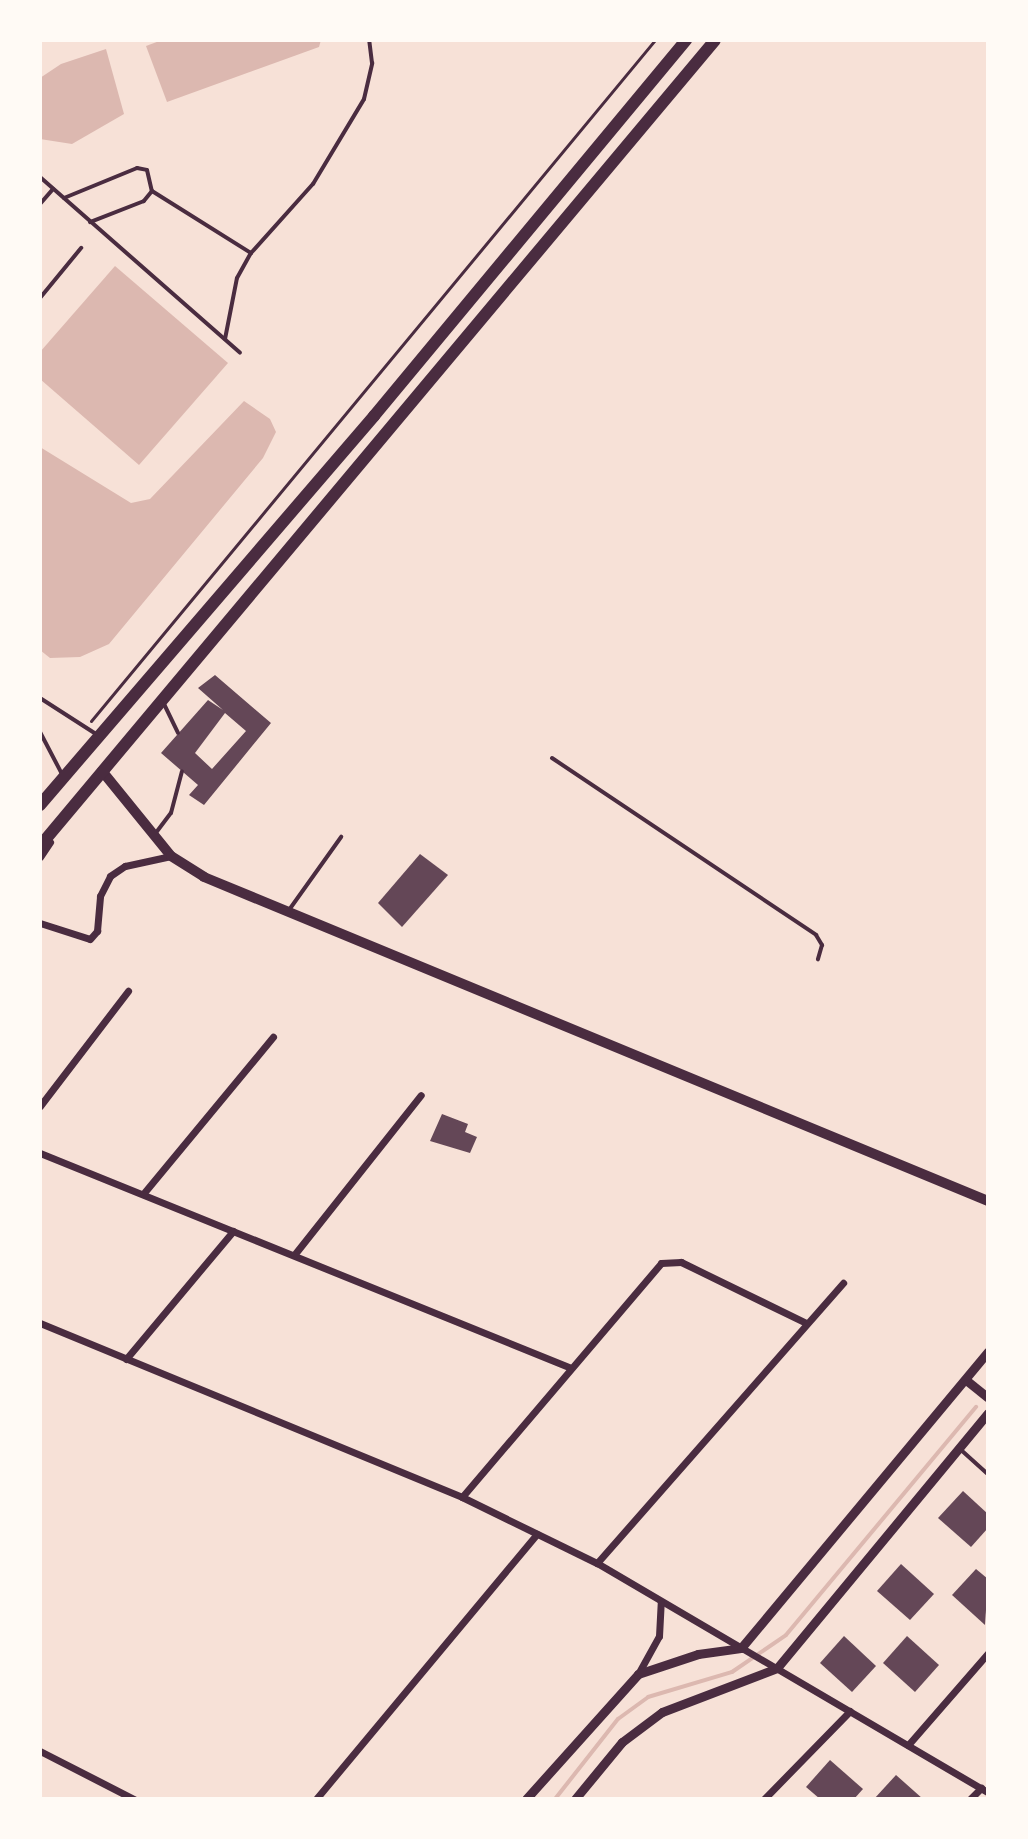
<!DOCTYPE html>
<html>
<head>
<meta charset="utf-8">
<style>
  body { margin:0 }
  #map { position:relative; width:1028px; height:1839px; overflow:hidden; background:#f7e1d7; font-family:Signika,sans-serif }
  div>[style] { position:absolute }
  .water>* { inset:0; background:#dcb8b0 }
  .stream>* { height:4px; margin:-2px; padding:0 2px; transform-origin:2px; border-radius:2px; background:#dcb8b0 }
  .building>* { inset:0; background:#644757 }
  .path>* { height:3px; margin:-1.5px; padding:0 1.5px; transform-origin:1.5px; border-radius:1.5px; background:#4a2c40 }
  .service>* { height:4px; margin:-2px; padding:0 2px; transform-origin:2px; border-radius:2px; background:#4a2c40 }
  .minor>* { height:7px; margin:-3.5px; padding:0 3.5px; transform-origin:3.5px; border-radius:3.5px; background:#4a2c40 }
  .tertiary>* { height:9px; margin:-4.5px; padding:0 4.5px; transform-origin:4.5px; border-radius:4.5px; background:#4a2c40 }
  .secondary>* { height:10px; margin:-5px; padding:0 5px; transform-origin:5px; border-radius:5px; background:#4a2c40 }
  .primary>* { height:12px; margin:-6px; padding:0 6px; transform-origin:6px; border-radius:6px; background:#4a2c40 }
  span { translate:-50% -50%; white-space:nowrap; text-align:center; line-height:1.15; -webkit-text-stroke:7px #fffaf5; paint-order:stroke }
  .frame { position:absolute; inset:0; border:42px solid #fffaf5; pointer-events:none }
</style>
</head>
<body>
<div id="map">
  <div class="water">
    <div style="clip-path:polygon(162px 40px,321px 40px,319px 47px,167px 102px,146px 46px)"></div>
    <div style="clip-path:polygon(106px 49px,124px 114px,72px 144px,40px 139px,40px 78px,61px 64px)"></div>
    <div style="clip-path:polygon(115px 266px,228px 363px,139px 465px,40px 379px,40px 352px)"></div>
    <div style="clip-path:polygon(244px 401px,270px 419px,276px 432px,263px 458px,109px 644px,80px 657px,50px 658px,40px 650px,40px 447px,131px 503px,150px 499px)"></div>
  </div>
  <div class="stream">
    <div style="left:555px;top:1799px;width:102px;rotate:-51.8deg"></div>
    <div style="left:618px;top:1719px;width:37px;rotate:-36deg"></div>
    <div style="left:648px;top:1697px;width:88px;rotate:-16.6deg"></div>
    <div style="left:732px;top:1672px;width:65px;rotate:-34.4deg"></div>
    <div style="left:786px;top:1635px;width:297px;rotate:-50.2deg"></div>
  </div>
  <div class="building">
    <div style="clip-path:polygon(evenodd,215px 675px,271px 723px,204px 805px,189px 795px,198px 785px,161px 753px,208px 700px,223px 710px,198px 688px,215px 675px,225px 713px,246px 731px,212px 769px,195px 753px,225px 713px)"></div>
    <div style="clip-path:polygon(420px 854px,448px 875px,402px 927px,378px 903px)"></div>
    <div style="clip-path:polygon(442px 1114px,468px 1124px,465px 1132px,477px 1137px,470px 1153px,430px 1141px)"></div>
    <div style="clip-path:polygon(963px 1491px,988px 1514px,988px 1528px,971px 1547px,938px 1518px)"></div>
    <div style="clip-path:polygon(901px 1564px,934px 1594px,910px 1620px,877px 1591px)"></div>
    <div style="clip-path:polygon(976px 1569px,988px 1579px,985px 1625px,952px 1595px)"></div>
    <div style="clip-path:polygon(844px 1636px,876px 1666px,852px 1692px,820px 1663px)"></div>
    <div style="clip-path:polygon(907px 1636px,939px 1665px,915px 1692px,883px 1663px)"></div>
    <div style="clip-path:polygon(830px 1760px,863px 1789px,854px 1799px,820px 1799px,806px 1787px)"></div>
    <div style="clip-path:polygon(896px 1775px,923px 1799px,874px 1799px)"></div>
  </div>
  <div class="path">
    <div style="left:91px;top:721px;width:884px;rotate:-50.37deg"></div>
  </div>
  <div class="service">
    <div style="left:40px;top:177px;width:266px;rotate:41.3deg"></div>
    <div style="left:152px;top:191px;width:117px;rotate:32.1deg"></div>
    <div style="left:64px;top:198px;width:79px;rotate:-22.3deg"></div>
    <div style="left:137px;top:168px;width:10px;rotate:11deg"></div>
    <div style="left:147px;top:170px;width:22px;rotate:77deg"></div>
    <div style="left:152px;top:191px;width:13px;rotate:129deg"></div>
    <div style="left:144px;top:201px;width:58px;rotate:158.7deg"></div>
    <div style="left:40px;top:204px;width:20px;rotate:-49deg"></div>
    <div style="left:40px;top:298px;width:65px;rotate:-50.6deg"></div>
    <div style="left:225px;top:339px;width:62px;rotate:-78.9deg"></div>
    <div style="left:237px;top:278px;width:29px;rotate:-61deg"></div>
    <div style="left:251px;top:253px;width:93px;rotate:-48.1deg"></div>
    <div style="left:313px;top:184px;width:99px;rotate:-59deg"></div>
    <div style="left:364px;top:99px;width:37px;rotate:-77deg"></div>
    <div style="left:372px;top:63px;width:23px;rotate:-97deg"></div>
    <div style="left:40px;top:698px;width:67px;rotate:32.7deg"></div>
    <div style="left:164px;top:704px;width:32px;rotate:64deg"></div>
    <div style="left:40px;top:732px;width:50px;rotate:62.4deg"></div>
    <div style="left:552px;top:758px;width:318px;rotate:33.8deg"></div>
    <div style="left:816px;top:935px;width:12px;rotate:59deg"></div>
    <div style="left:822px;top:945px;width:15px;rotate:106deg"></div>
    <div style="left:155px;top:834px;width:26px;rotate:-53deg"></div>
    <div style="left:171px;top:813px;width:43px;rotate:-75.3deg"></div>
    <div style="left:289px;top:910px;width:90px;rotate:-54.5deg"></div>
    <div style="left:960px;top:1449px;width:38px;rotate:42deg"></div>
  </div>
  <div class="minor">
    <div style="left:40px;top:857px;width:18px;rotate:-56deg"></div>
    <div style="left:40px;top:923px;width:52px;rotate:17.7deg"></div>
    <div style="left:90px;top:939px;width:11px;rotate:-49deg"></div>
    <div style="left:97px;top:931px;width:35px;rotate:-85deg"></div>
    <div style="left:100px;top:896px;width:22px;rotate:-63deg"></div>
    <div style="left:110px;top:876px;width:18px;rotate:-34deg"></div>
    <div style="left:125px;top:866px;width:47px;rotate:-12.3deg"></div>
    <div style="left:40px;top:1106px;width:145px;rotate:-52.6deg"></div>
    <div style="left:40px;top:1153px;width:571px;rotate:22.03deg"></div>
    <div style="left:143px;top:1194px;width:204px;rotate:-50.4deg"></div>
    <div style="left:294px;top:1255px;width:204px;rotate:-51.6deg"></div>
    <div style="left:40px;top:1323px;width:456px;rotate:22.4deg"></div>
    <div style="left:462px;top:1497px;width:150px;rotate:26.1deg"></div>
    <div style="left:597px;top:1563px;width:453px;rotate:30.4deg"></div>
    <div style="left:126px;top:1359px;width:167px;rotate:-50.1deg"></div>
    <div style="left:462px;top:1497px;width:307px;rotate:-49.6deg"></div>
    <div style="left:661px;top:1263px;width:20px;rotate:-3deg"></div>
    <div style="left:681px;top:1262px;width:139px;rotate:26deg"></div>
    <div style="left:597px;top:1563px;width:373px;rotate:-48.7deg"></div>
    <div style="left:638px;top:1674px;width:43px;rotate:-61.1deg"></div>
    <div style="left:659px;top:1636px;width:34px;rotate:-87deg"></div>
    <div style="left:908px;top:1745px;width:122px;rotate:-49deg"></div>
    <div style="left:40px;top:1751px;width:106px;rotate:27.1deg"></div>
    <div style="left:316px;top:1799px;width:345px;rotate:-50.2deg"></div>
    <div style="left:764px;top:1799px;width:123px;rotate:-45.7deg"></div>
    <div style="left:970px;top:1799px;width:16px;rotate:-45deg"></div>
  </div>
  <div class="tertiary">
    <div style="left:966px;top:1380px;width:28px;rotate:39deg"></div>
    <div style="left:526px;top:1799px;width:168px;rotate:-48.1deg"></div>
    <div style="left:638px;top:1674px;width:63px;rotate:-18.4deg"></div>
    <div style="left:698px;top:1654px;width:43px;rotate:-7.9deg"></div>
    <div style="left:741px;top:1648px;width:386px;rotate:-50.2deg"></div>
    <div style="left:575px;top:1799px;width:74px;rotate:-50.5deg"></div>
    <div style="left:622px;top:1742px;width:50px;rotate:-36.9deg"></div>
    <div style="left:662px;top:1712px;width:123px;rotate:-20.9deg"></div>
    <div style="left:777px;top:1668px;width:331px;rotate:-50.4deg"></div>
  </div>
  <div class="secondary">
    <div style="left:102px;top:771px;width:109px;rotate:50.9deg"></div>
    <div style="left:171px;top:856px;width:39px;rotate:32deg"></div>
    <div style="left:204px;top:877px;width:848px;rotate:22.45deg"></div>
  </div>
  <div class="primary">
    <div style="left:40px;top:805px;width:513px;rotate:-49.35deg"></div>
    <div style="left:374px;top:416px;width:489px;rotate:-50.3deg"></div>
    <div style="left:40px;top:846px;width:1051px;rotate:-50.05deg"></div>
  </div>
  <div class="frame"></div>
</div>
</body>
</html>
